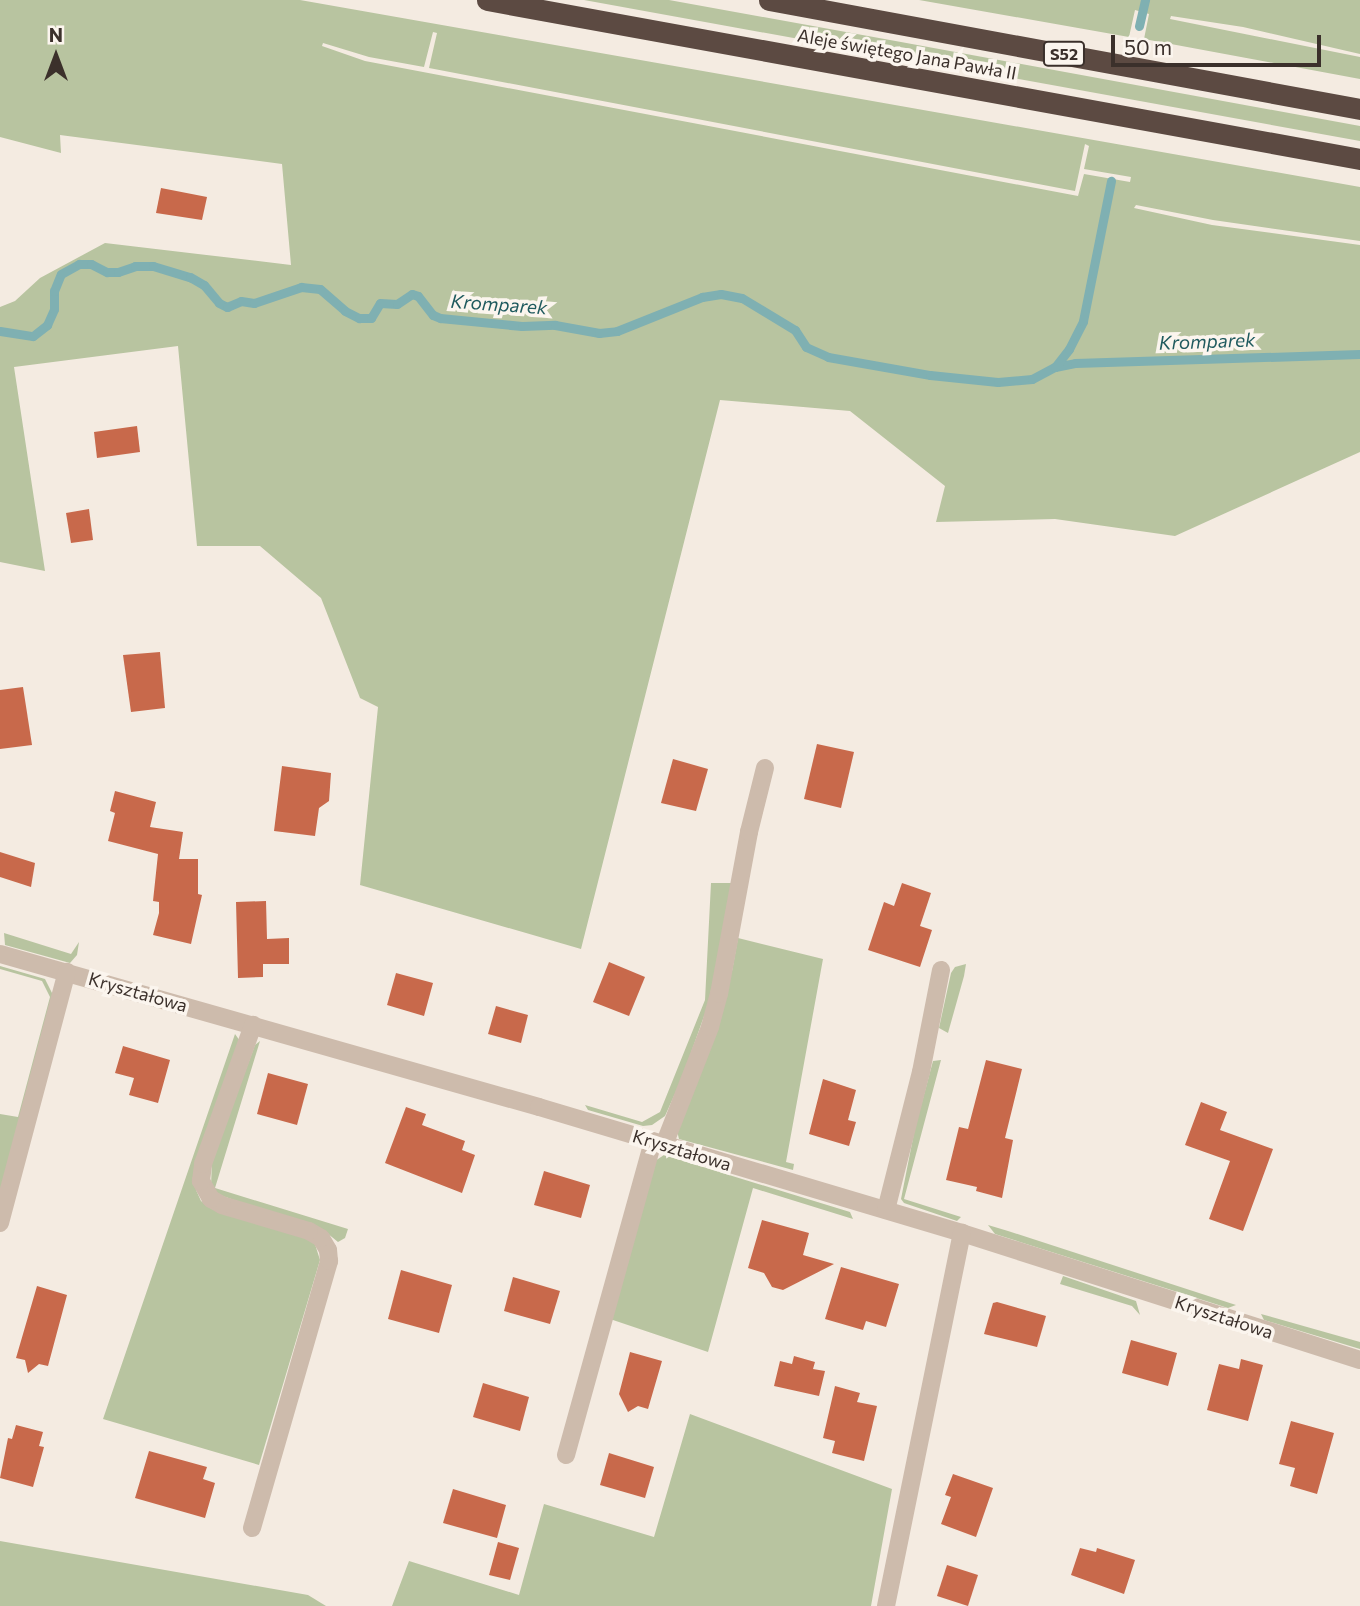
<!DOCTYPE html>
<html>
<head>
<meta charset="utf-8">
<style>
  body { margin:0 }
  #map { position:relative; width:1360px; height:1606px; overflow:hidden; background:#f4ebe1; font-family:Commissioner,sans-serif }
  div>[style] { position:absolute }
  .green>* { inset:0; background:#b8c4a0 }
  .stream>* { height:9px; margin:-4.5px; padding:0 4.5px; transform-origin:4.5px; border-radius:4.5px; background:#7fb0b2 }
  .building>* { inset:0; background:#c8694b }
  .street>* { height:18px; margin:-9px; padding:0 9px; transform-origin:9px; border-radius:9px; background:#cdbbac }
  .highway>* { height:21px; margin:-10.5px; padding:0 10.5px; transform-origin:10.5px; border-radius:10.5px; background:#5c4a42 }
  span { translate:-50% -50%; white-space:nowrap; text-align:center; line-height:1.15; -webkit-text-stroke:7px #fbf5ee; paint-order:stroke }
  .shield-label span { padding:2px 5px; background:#fbf5ee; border:2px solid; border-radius:5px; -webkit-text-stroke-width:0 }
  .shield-label { font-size:16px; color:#3b302b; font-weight:700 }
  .street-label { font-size:18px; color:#3b302b }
  .water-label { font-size:19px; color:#1f5a5e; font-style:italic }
  .north { position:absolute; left:21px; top:21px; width:70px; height:70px; -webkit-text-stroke:5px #fbf5ee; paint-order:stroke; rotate:0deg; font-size:19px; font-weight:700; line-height:28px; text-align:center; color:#3b302b }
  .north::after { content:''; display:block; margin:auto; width:24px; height:32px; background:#3b302b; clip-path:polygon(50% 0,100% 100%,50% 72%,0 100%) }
  .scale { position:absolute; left:1111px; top:35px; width:210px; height:32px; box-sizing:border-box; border:4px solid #3b302b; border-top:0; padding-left:9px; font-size:21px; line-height:24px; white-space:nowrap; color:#3b302b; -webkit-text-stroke:5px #fbf5ee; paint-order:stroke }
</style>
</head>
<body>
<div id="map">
  <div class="green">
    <div style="clip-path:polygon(evenodd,0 0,300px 0,1360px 187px,1360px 241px,1213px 220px,1136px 205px,1134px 208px,1212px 225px,1360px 245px,1360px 452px,1175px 536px,1055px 519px,936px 522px,945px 486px,850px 411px,720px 400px,581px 949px,360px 885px,378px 707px,360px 698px,321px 598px,260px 546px,197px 546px,178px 346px,14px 367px,45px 571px,0 562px,0 307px,15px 301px,40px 278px,105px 243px,291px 265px,282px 164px,60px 135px,61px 153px,0 137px,0 0,433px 32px,437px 33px,429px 68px,1075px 191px,1085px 144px,1089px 146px,1084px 169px,1131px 177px,1130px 182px,1084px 174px,1078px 196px,365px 61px,322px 46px,323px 43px,369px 57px,424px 67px,433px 32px)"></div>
    <div style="clip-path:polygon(584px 0,669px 0,901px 42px,1360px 126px,1360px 141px)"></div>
    <div style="clip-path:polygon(919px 0,1360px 0,1360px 54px,1243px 27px,1171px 16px,1170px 19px,1360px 57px,1360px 79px,1144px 39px,1149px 14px,1135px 10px,1129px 37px)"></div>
    <div style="clip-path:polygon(711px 883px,732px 883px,713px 991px,682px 1078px,665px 1116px,652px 1125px,643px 1126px,588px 1110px,585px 1105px,642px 1122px,660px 1112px,705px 1000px)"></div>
    <div style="clip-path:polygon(4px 933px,71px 954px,79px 942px,77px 955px,70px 963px,5px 945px)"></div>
    <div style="clip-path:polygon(738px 938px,823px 959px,786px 1162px,794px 1164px,793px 1170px,679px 1139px,677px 1131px,732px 971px)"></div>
    <div style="clip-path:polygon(966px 964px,964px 976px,948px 1033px,939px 1028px,951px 973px,955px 967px)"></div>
    <div style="clip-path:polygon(0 966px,45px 979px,54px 997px,0 1204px,0 1114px,18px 1117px,50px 997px,42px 981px,0 969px)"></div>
    <div style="clip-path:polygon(235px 1034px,240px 1041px,196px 1190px,201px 1201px,212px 1209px,314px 1241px,320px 1260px,259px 1465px,103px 1419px)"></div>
    <div style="clip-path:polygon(260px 1041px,215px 1188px,348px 1229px,345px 1238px,338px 1242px,327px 1233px,217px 1194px,211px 1186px,212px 1160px,255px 1045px)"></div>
    <div style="clip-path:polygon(941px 1060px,904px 1199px,961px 1217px,957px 1221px,904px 1203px,901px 1199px,915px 1128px,933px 1061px)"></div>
    <div style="clip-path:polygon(664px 1155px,850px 1212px,853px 1219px,753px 1188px,708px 1352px,610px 1319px,655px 1161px)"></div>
    <div style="clip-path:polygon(988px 1225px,1008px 1231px,1236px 1305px,1228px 1308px,995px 1234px)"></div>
    <div style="clip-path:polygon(1063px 1276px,1136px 1301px,1140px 1315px,1132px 1306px,1060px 1284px)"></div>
    <div style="clip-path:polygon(1261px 1314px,1360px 1342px,1360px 1349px,1264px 1320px)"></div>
    <div style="clip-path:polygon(690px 1414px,892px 1489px,871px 1606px,392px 1606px,409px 1561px,519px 1595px,544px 1504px,654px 1537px)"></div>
    <div style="clip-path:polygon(0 1541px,308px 1595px,326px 1606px,0 1606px)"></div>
  </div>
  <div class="stream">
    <div style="left:1139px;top:26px;width:27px;rotate:-77deg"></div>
    <div style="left:0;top:331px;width:33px;rotate:9deg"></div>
    <div style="left:33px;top:336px;width:18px;rotate:-38deg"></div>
    <div style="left:47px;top:325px;width:17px;rotate:-66deg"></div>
    <div style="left:54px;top:309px;width:18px;rotate:-90deg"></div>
    <div style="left:54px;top:291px;width:18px;rotate:-68deg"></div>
    <div style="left:61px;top:274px;width:21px;rotate:-29deg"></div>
    <div style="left:79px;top:264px;width:12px"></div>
    <div style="left:91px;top:264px;width:18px;rotate:27deg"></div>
    <div style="left:107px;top:272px;width:11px"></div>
    <div style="left:118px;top:272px;width:18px;rotate:-19deg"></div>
    <div style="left:135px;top:266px;width:18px"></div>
    <div style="left:153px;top:266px;width:39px;rotate:17deg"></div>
    <div style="left:190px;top:277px;width:16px;rotate:30deg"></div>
    <div style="left:204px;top:285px;width:23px;rotate:50deg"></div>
    <div style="left:219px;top:303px;width:9px;rotate:27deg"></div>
    <div style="left:227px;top:307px;width:15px;rotate:-23deg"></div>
    <div style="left:241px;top:301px;width:13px;rotate:9deg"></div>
    <div style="left:254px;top:303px;width:50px;rotate:-18.8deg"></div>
    <div style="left:301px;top:287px;width:19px;rotate:6deg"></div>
    <div style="left:320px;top:289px;width:33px;rotate:41deg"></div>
    <div style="left:345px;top:311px;width:16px;rotate:27deg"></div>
    <div style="left:359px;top:318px;width:12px"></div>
    <div style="left:371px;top:318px;width:17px;rotate:-59deg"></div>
    <div style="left:380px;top:303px;width:17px;rotate:3deg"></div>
    <div style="left:397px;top:304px;width:18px;rotate:-34deg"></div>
    <div style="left:412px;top:294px;width:6px;rotate:18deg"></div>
    <div style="left:418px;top:296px;width:24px;rotate:52deg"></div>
    <div style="left:433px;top:315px;width:8px;rotate:23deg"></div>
    <div style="left:440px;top:318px;width:82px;rotate:5.6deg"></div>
    <div style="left:522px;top:326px;width:33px;rotate:-2deg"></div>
    <div style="left:555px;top:325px;width:45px;rotate:10.3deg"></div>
    <div style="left:599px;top:333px;width:18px;rotate:-6deg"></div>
    <div style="left:617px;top:331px;width:92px;rotate:-21.8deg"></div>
    <div style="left:702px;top:297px;width:19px;rotate:-9deg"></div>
    <div style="left:721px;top:294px;width:21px;rotate:11deg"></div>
    <div style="left:742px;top:298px;width:62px;rotate:31.1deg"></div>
    <div style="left:795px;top:330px;width:20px;rotate:57deg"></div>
    <div style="left:806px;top:347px;width:24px;rotate:24deg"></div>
    <div style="left:828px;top:357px;width:104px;rotate:10deg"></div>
    <div style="left:930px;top:375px;width:68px;rotate:5.9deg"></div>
    <div style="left:998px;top:382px;width:34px;rotate:-5deg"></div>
    <div style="left:1032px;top:379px;width:26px;rotate:-28deg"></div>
    <div style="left:1055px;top:367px;width:20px;rotate:-11deg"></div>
    <div style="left:1075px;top:363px;width:285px;rotate:-1.8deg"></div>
    <div style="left:1055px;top:367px;width:23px;rotate:-52deg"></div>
    <div style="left:1069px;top:349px;width:31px;rotate:-63deg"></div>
    <div style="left:1083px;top:321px;width:143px;rotate:-78.7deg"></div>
  </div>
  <div class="building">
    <div style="clip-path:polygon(161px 188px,207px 197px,202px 220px,156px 213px)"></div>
    <div style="clip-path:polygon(137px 426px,140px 452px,97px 458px,94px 432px)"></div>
    <div style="clip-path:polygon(89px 509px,93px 540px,71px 543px,66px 513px)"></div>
    <div style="clip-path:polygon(160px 652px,165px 708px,131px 712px,123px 655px)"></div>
    <div style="clip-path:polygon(23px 687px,32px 745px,0 749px,0 690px)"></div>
    <div style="clip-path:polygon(817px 744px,854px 752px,841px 808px,804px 799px)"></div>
    <div style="clip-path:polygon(673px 759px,708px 769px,696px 811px,661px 803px)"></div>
    <div style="clip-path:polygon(282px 766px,331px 773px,329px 801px,319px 808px,315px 836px,274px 831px)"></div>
    <div style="clip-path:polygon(115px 791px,156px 802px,150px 827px,183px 832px,179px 859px,198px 859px,198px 894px,202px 895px,191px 944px,153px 935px,159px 913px,159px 902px,153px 901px,158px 854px,108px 841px,115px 813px,110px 811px)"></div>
    <div style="clip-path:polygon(0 852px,35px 863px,31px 887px,0 877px)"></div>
    <div style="clip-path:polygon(902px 883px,931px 893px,920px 926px,932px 930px,920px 967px,868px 950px,884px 902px,894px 906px)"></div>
    <div style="clip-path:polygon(266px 901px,267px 939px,289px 938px,289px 964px,263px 964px,263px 977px,238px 978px,236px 902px)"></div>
    <div style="clip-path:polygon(609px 962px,645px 977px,629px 1016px,593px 1002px)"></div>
    <div style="clip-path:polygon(396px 973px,433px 983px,424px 1016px,387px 1005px)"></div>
    <div style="clip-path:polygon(496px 1006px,528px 1015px,521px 1043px,488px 1034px)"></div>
    <div style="clip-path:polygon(123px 1046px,170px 1060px,158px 1103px,129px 1095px,134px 1078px,115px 1073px)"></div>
    <div style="clip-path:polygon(986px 1060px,1022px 1069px,1005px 1138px,1013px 1140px,1002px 1198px,976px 1191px,977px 1187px,946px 1180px,959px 1127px,968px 1129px)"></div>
    <div style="clip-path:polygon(268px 1073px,308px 1084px,297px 1125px,257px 1114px)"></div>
    <div style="clip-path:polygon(823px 1079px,856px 1090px,848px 1120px,856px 1122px,849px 1146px,809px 1134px)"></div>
    <div style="clip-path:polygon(1201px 1102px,1227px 1112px,1220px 1130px,1273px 1149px,1243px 1231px,1209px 1219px,1230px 1161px,1185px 1145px)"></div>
    <div style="clip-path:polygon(406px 1107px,426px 1114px,422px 1125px,465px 1141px,462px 1150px,475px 1155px,462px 1193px,385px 1163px)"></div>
    <div style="clip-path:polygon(544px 1171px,590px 1185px,581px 1218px,534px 1205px)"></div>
    <div style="clip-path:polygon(762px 1220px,809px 1233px,803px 1255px,834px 1264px,783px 1290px,772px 1287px,764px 1273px,748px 1268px)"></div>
    <div style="clip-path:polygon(841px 1267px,899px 1284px,886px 1327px,866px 1321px,863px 1330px,825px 1319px)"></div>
    <div style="clip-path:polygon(401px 1270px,452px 1285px,439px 1333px,388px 1319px)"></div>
    <div style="clip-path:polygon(513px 1277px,560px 1291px,550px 1324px,504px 1311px)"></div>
    <div style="clip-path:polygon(37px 1286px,67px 1295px,48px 1366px,39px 1364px,28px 1373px,25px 1360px,16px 1358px)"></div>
    <div style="clip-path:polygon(997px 1302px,1046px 1316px,1037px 1347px,984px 1334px,993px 1303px)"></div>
    <div style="clip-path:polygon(1131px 1340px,1177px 1353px,1168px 1386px,1122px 1373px)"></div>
    <div style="clip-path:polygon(630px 1352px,662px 1361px,648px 1409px,638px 1406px,628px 1412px,619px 1394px)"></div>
    <div style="clip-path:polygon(794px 1356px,815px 1362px,813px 1369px,825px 1371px,819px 1396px,774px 1386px,780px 1361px,792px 1364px)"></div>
    <div style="clip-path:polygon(1241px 1359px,1263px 1365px,1248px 1421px,1207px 1410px,1219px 1364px,1239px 1369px)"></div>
    <div style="clip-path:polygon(483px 1383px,529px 1397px,520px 1431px,473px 1417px)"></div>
    <div style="clip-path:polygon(835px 1386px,860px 1393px,857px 1402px,877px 1406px,864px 1461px,832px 1453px,835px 1441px,823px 1438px)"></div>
    <div style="clip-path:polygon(1291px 1421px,1334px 1433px,1317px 1494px,1290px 1486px,1295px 1468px,1279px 1464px)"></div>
    <div style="clip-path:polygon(16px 1425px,43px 1432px,39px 1446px,44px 1447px,33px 1487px,0 1478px,8px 1438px,12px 1439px)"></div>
    <div style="clip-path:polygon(149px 1451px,207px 1467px,203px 1479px,215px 1483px,205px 1518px,135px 1498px)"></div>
    <div style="clip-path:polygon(609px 1453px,654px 1467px,645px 1498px,600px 1485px)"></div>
    <div style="clip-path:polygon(953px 1474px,993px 1488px,976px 1537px,941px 1524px,951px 1497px,945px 1495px)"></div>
    <div style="clip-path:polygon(453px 1489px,506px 1505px,497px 1538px,443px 1523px)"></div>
    <div style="clip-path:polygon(498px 1542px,519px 1548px,510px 1580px,489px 1575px)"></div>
    <div style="clip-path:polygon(1080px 1548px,1096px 1552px,1097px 1548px,1135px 1560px,1124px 1594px,1071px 1575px)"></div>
    <div style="clip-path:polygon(947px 1565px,978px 1575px,968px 1606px,937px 1596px)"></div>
  </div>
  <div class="street">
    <div style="left:0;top:954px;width:560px;rotate:15.85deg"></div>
    <div style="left:539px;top:1107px;width:441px;rotate:16.6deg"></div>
    <div style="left:962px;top:1233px;width:418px;rotate:17.7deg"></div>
    <div style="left:664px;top:1145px;width:127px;rotate:-68.7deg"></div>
    <div style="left:710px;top:1027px;width:34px;rotate:-75deg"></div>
    <div style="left:719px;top:994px;width:165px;rotate:-79.5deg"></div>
    <div style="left:749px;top:832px;width:66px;rotate:-76deg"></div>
    <div style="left:886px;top:1210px;width:142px;rotate:-75.8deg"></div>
    <div style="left:921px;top:1072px;width:104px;rotate:-78.9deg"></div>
    <div style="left:0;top:1223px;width:260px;rotate:-75.1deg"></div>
    <div style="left:566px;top:1455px;width:325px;rotate:-74.5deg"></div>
    <div style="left:252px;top:1528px;width:278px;rotate:-73.9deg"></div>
    <div style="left:329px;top:1261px;width:11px;rotate:-95deg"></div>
    <div style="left:328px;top:1250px;width:14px;rotate:-120deg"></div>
    <div style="left:321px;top:1238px;width:14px;rotate:-150deg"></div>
    <div style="left:309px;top:1231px;width:91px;rotate:-163.4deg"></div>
    <div style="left:222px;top:1205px;width:13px;rotate:-151deg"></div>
    <div style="left:211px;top:1199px;width:21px;rotate:-119deg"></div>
    <div style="left:201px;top:1181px;width:17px;rotate:-83deg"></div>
    <div style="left:203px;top:1164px;width:148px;rotate:-70.2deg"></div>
    <div style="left:886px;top:1606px;width:381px;rotate:-78.5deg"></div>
  </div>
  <div class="highway">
    <div style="left:487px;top:0;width:887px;rotate:10.32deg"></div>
    <div style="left:769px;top:0;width:601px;rotate:10.45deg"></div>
  </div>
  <div class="shield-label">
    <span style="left:1064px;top:54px">S52</span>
  </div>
  <div class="street-label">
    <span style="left:907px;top:54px;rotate:10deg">Aleje świętego Jana Pawła II</span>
    <span style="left:138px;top:992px;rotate:16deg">Kryształowa</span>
    <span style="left:682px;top:1150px;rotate:17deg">Kryształowa</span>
    <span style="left:1224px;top:1317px;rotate:18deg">Kryształowa</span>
  </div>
  <div class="water-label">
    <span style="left:499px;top:304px;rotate:4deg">Kromparek</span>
    <span style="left:1207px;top:341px;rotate:-2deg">Kromparek</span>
  </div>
  <div class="north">N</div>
  <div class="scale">50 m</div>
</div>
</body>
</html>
